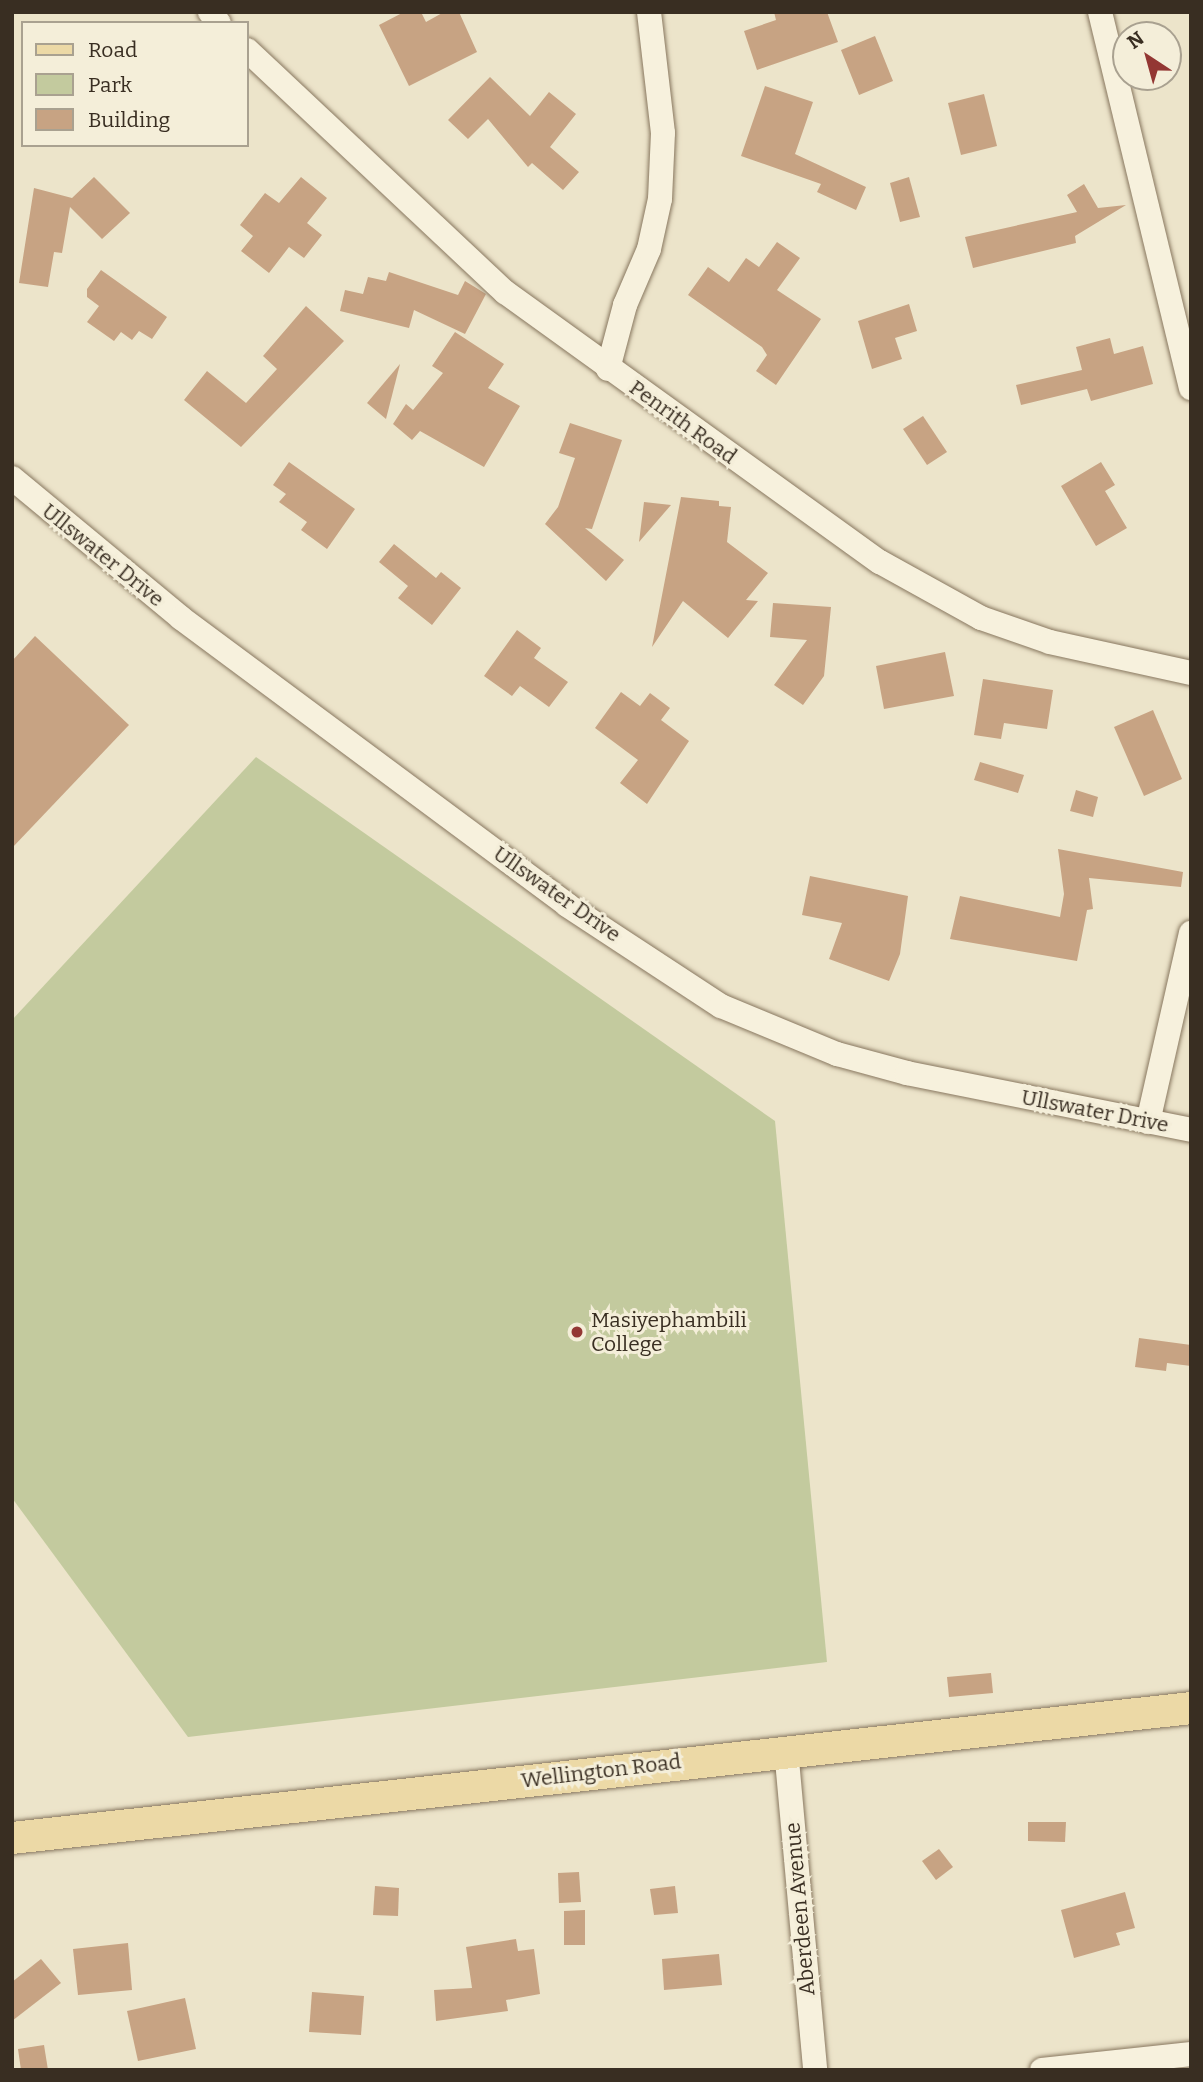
<!DOCTYPE html>
<html>
<head>
<meta charset="utf-8">
<style>
  body { margin:0 }
  #map { position:relative; width:1203px; height:2082px; overflow:hidden; background:#ece4ca; font-family:Bitter,serif }
  div>[style] { position:absolute }
  .green>* { inset:0; background:#c3ca9e }
  .building>* { inset:0; background:#c7a383 }
  .roads { filter:drop-shadow(0 0 2px #88775f) drop-shadow(0 0 2px #88775f) }
  .minor>* { height:24px; margin:-12px; padding:0 12px; transform-origin:12px; border-radius:12px; background:#f7f1dd }
  .major>* { height:32px; margin:-16px; padding:0 16px; transform-origin:16px; border-radius:16px; background:#ecd9a6 }
  .dots>* { width:19px; height:19px; translate:-50% -50%; box-sizing:border-box; border:4px solid #f4eed9; border-radius:50% }
  span { translate:-50% -50%; white-space:nowrap; text-align:center; line-height:1.15; -webkit-text-stroke:6px #f4eed9; paint-order:stroke }
  .street-label { font-size:21px; color:#392e22 }
  .poi-label { font-size:21px; color:#392e22 }
  .left { translate:0 -50%; text-align:left }
  .frame { position:absolute; inset:0; border:14px solid #392e22; pointer-events:none }
  .legend { position:absolute; left:21px; top:21px; width:228px; height:126px; box-sizing:border-box; background:#f4eed9; border:2px solid #a9a190; margin:0; padding:9px 12px; list-style:none; font-size:21px; color:#392e22 }
  .legend li { display:flex; align-items:center; gap:14px; height:35px }
  .legend b { width:35px; border:2px solid #a9a190 }
  .north { position:absolute; left:1112px; top:21px; width:70px; height:70px; box-sizing:border-box; background:#f4eed9; border:2px solid #a9a190; border-radius:50%; rotate:324deg; font-size:19px; font-weight:700; line-height:28px; text-align:center; color:#392e22 }
  .north::after { content:''; display:block; margin:auto; width:24px; height:32px; background:#933733; clip-path:polygon(50% 0,100% 100%,50% 72%,0 100%) }
</style>
</head>
<body>
<div id="map">
  <div class="green">
    <div style="clip-path:polygon(256px 757px,775px 1121px,827px 1662px,188px 1737px,12px 1498px,12px 1020px)"></div>
  </div>
  <div class="building">
    <div style="clip-path:polygon(404px 12px,421px 12px,426px 22px,444px 12px,459px 12px,477px 52px,409px 86px,379px 25px)"></div>
    <div style="clip-path:polygon(774px 12px,827px 12px,838px 42px,757px 70px,744px 31px,776px 20px)"></div>
    <div style="clip-path:polygon(875px 36px,893px 81px,859px 95px,841px 50px)"></div>
    <div style="clip-path:polygon(490px 77px,530px 116px,549px 92px,576px 114px,550px 147px,579px 172px,563px 190px,532px 163px,528px 167px,488px 119px,468px 139px,448px 120px)"></div>
    <div style="clip-path:polygon(765px 86px,813px 102px,795px 154px,866px 187px,856px 210px,817px 192px,821px 184px,741px 156px)"></div>
    <div style="clip-path:polygon(984px 94px,997px 146px,961px 155px,948px 103px)"></div>
    <div style="clip-path:polygon(94px 177px,130px 213px,102px 239px,70px 207px,62px 253px,54px 252px,48px 287px,19px 283px,34px 188px,72px 198px)"></div>
    <div style="clip-path:polygon(301px 177px,327px 198px,307px 223px,322px 235px,304px 258px,289px 247px,269px 273px,241px 251px,253px 236px,240px 225px,265px 193px,279px 203px)"></div>
    <div style="clip-path:polygon(909px 177px,920px 217px,900px 222px,890px 183px)"></div>
    <div style="clip-path:polygon(1084px 184px,1098px 208px,1126px 205px,1075px 236px,1076px 243px,973px 268px,965px 237px,1077px 212px,1067px 195px)"></div>
    <div style="clip-path:polygon(777px 242px,800px 258px,777px 290px,821px 319px,776px 385px,756px 371px,767px 355px,762px 347px,688px 295px,708px 267px,729px 282px,746px 258px,759px 267px)"></div>
    <div style="clip-path:polygon(101px 270px,167px 317px,152px 339px,139px 331px,132px 340px,121px 332px,114px 341px,87px 322px,99px 306px,87px 297px,87px 289px)"></div>
    <div style="clip-path:polygon(389px 272px,458px 295px,465px 281px,486px 294px,465px 334px,414px 310px,409px 328px,340px 311px,345px 290px,363px 294px,368px 277px,386px 281px)"></div>
    <div style="clip-path:polygon(909px 304px,917px 331px,895px 338px,902px 359px,872px 369px,858px 321px)"></div>
    <div style="clip-path:polygon(306px 306px,344px 341px,241px 447px,184px 400px,207px 371px,246px 403px,277px 369px,263px 356px)"></div>
    <div style="clip-path:polygon(455px 332px,504px 364px,488px 388px,520px 406px,484px 467px,420px 431px,412px 440px,393px 424px,406px 404px,413px 410px,443px 373px,432px 366px)"></div>
    <div style="clip-path:polygon(1110px 338px,1114px 354px,1143px 346px,1153px 384px,1091px 401px,1087px 389px,1021px 405px,1016px 385px,1082px 370px,1076px 347px)"></div>
    <div style="clip-path:polygon(400px 364px,386px 419px,367px 403px)"></div>
    <div style="clip-path:polygon(923px 416px,947px 452px,927px 465px,903px 429px)"></div>
    <div style="clip-path:polygon(570px 423px,622px 440px,592px 529px,585px 528px,624px 560px,606px 581px,545px 524px,558px 507px,575px 458px,559px 453px)"></div>
    <div style="clip-path:polygon(289px 462px,355px 509px,327px 549px,301px 530px,307px 522px,279px 502px,286px 494px,273px 485px)"></div>
    <div style="clip-path:polygon(1101px 462px,1115px 485px,1105px 491px,1127px 528px,1096px 546px,1061px 486px)"></div>
    <div style="clip-path:polygon(681px 497px,719px 501px,719px 506px,731px 507px,727px 542px,768px 573px,746px 600px,758px 601px,728px 638px,683px 601px,652px 647px)"></div>
    <div style="clip-path:polygon(644px 502px,671px 505px,639px 542px)"></div>
    <div style="clip-path:polygon(394px 544px,436px 578px,441px 572px,461px 588px,432px 625px,398px 598px,408px 586px,379px 562px)"></div>
    <div style="clip-path:polygon(773px 603px,831px 607px,824px 676px,803px 705px,774px 685px,807px 640px,770px 637px)"></div>
    <div style="clip-path:polygon(517px 630px,541px 648px,534px 658px,568px 682px,549px 707px,520px 686px,512px 696px,484px 676px)"></div>
    <div style="clip-path:polygon(35px 636px,129px 725px,12px 848px,12px 661px)"></div>
    <div style="clip-path:polygon(945px 652px,954px 696px,884px 709px,876px 666px)"></div>
    <div style="clip-path:polygon(983px 679px,1053px 690px,1047px 729px,1004px 723px,1001px 739px,974px 735px)"></div>
    <div style="clip-path:polygon(621px 692px,640px 706px,650px 693px,670px 708px,661px 720px,689px 741px,647px 804px,620px 783px,638px 760px,595px 728px)"></div>
    <div style="clip-path:polygon(1153px 710px,1182px 779px,1144px 796px,1114px 727px)"></div>
    <div style="clip-path:polygon(980px 762px,1024px 775px,1018px 793px,974px 780px)"></div>
    <div style="clip-path:polygon(1076px 790px,1098px 797px,1093px 817px,1070px 811px)"></div>
    <div style="clip-path:polygon(1058px 849px,1183px 872px,1181px 887px,1089px 878px,1093px 909px,1087px 910px,1077px 961px,950px 939px,960px 896px,1060px 917px,1064px 894px)"></div>
    <div style="clip-path:polygon(810px 876px,908px 896px,900px 954px,889px 981px,829px 959px,842px 923px,802px 915px)"></div>
    <div style="clip-path:polygon(1139px 1338px,1191px 1345px,1191px 1366px,1167px 1363px,1166px 1371px,1135px 1367px)"></div>
    <div style="clip-path:polygon(991px 1673px,993px 1693px,949px 1697px,947px 1677px)"></div>
    <div style="clip-path:polygon(1028px 1822px,1066px 1822px,1065px 1842px,1028px 1841px)"></div>
    <div style="clip-path:polygon(939px 1849px,953px 1867px,936px 1880px,922px 1861px)"></div>
    <div style="clip-path:polygon(579px 1872px,581px 1902px,559px 1903px,558px 1873px)"></div>
    <div style="clip-path:polygon(375px 1886px,399px 1888px,398px 1916px,373px 1915px)"></div>
    <div style="clip-path:polygon(675px 1886px,678px 1913px,654px 1915px,650px 1889px)"></div>
    <div style="clip-path:polygon(1125px 1892px,1135px 1928px,1116px 1933px,1120px 1945px,1074px 1958px,1061px 1910px)"></div>
    <div style="clip-path:polygon(585px 1910px,585px 1945px,564px 1945px,564px 1911px)"></div>
    <div style="clip-path:polygon(516px 1939px,518px 1951px,534px 1949px,540px 1994px,506px 2000px,508px 2011px,436px 2021px,434px 1990px,472px 1988px,466px 1947px)"></div>
    <div style="clip-path:polygon(128px 1943px,132px 1990px,78px 1995px,73px 1949px)"></div>
    <div style="clip-path:polygon(719px 1954px,722px 1985px,664px 1990px,662px 1959px)"></div>
    <div style="clip-path:polygon(41px 1959px,61px 1983px,12px 2021px,12px 1982px)"></div>
    <div style="clip-path:polygon(312px 1992px,364px 1996px,361px 2035px,309px 2032px)"></div>
    <div style="clip-path:polygon(185px 1998px,196px 2049px,138px 2061px,127px 2011px)"></div>
    <div style="clip-path:polygon(44px 2045px,48px 2070px,21px 2070px,18px 2049px)"></div>
  </div>
  <div class="roads">
    <div class="minor">
      <div style="left:210px;top:12px;width:14px;rotate:51deg"></div>
      <div style="left:1100px;top:12px;width:387px;rotate:76.4deg"></div>
      <div style="left:247px;top:50px;width:354px;rotate:43.2deg"></div>
      <div style="left:505px;top:292px;width:462px;rotate:35.8deg"></div>
      <div style="left:880px;top:562px;width:115px;rotate:29deg"></div>
      <div style="left:981px;top:618px;width:73px;rotate:19.2deg"></div>
      <div style="left:1050px;top:642px;width:144px;rotate:12.4deg"></div>
      <div style="left:608px;top:369px;width:66px;rotate:-75.1deg"></div>
      <div style="left:625px;top:305px;width:61px;rotate:-66.8deg"></div>
      <div style="left:649px;top:249px;width:51px;rotate:-77.6deg"></div>
      <div style="left:660px;top:199px;width:66px;rotate:-87.4deg"></div>
      <div style="left:663px;top:133px;width:122px;rotate:-96.6deg"></div>
      <div style="left:12px;top:478px;width:219px;rotate:39.6deg"></div>
      <div style="left:181px;top:618px;width:481px;rotate:36.6deg"></div>
      <div style="left:567px;top:905px;width:184px;rotate:33.3deg"></div>
      <div style="left:721px;top:1006px;width:126px;rotate:22.5deg"></div>
      <div style="left:837px;top:1054px;width:73px;rotate:15.2deg"></div>
      <div style="left:907px;top:1073px;width:290px;rotate:11.3deg"></div>
      <div style="left:1148px;top:1122px;width:194px;rotate:-77.2deg"></div>
      <div style="left:786px;top:1749px;width:322px;rotate:84.8deg"></div>
      <div style="left:1042px;top:2070px;width:150px;rotate:-6.1deg"></div>
    </div>
    <div class="major">
      <div style="left:12px;top:1838px;width:1186px;rotate:-6.29deg"></div>
    </div>
  </div>
  <div class="dots">
    <div style="left:577px;top:1332px;background:#933733"></div>
  </div>
  <div class="street-label">
    <span style="left:683px;top:422px;rotate:36deg">Penrith Road</span>
    <span style="left:103px;top:555px;rotate:39deg">Ullswater Drive</span>
    <span style="left:557px;top:894px;rotate:35deg">Ullswater Drive</span>
    <span style="left:1095px;top:1111px;rotate:11deg">Ullswater Drive</span>
    <span style="left:601px;top:1771px;rotate:-7deg">Wellington Road</span>
    <span style="left:800px;top:1909px;rotate:-95deg">Aberdeen Avenue</span>
  </div>
  <div class="poi-label">
    <span class="left" style="left:591px;top:1332px">Masiyephambili<br>College</span>
  </div>
  <div class="frame"></div>
  <ul class="legend">
  <li><b style="height:9px;background:#ecd9a6"></b>Road</li>
  <li><b style="height:19px;background:#c3ca9e"></b>Park</li>
  <li><b style="height:19px;background:#c7a383"></b>Building</li>
  </ul>
  <div class="north">N</div>
</div>
</body>
</html>
